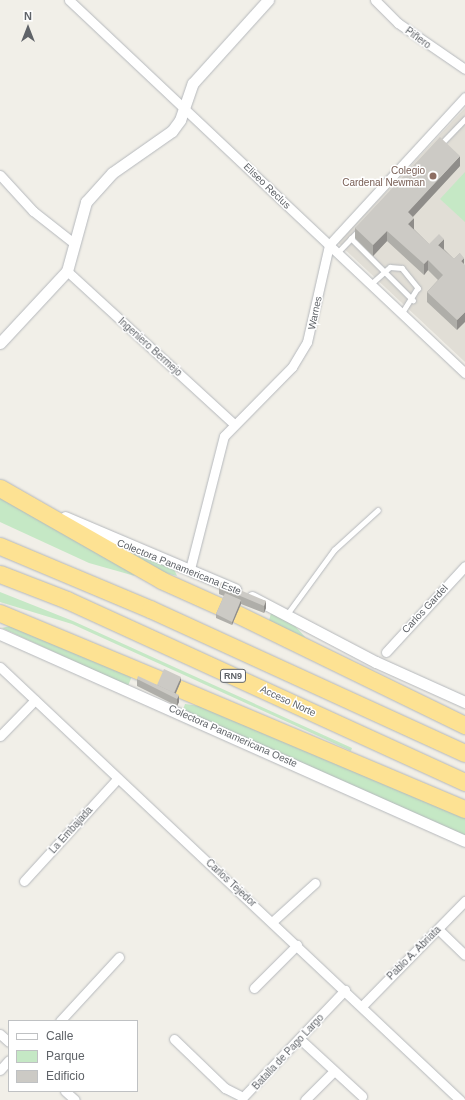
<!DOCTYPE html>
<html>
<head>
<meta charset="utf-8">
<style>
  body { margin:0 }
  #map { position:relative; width:465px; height:1100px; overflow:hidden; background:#f1efe8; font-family:Helvetica,sans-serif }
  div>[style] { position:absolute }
  .education>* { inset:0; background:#e1ded6 }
  .green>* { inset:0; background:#c5e8c5 }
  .roads { filter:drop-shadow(0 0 1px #b5b8bc) drop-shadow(0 0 1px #b5b8bc) }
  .service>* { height:4.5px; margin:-2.25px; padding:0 2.25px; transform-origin:2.25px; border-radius:2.25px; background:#fff }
  .minor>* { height:9px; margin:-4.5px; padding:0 4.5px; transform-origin:4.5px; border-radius:4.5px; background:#fff }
  .tertiary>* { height:11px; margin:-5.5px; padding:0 5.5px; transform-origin:5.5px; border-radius:5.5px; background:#fff }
  .motorway>* { height:17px; margin:-8.5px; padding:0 8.5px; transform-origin:8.5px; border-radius:8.5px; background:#fde293 }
  .wall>* { inset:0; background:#afaea9 }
  .shaded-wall>* { inset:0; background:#8f8d8a }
  .building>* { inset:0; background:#cccac5 }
  .dots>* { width:11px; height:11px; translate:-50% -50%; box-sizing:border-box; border:2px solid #fff; border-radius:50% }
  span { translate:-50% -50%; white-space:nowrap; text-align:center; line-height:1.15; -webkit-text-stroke:3px #fff; paint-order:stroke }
  .shield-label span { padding:1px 3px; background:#fff; border:1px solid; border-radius:3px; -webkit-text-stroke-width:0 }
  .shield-label { font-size:9px; color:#5f6368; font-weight:700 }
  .street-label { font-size:10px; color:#5f6368 }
  .education-label { font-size:10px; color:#785e54 }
  .right { translate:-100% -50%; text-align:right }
  .legend { position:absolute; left:8px; top:1020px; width:130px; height:72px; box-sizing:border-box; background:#fff; border:1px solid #bfc1c3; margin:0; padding:5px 7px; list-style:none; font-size:12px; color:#5f6368 }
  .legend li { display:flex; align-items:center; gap:8px; height:20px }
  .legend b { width:20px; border:1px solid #bfc1c3 }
  .north { position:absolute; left:8px; top:8px; width:40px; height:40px; -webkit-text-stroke:3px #fff; paint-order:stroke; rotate:0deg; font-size:11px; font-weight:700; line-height:16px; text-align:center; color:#5f6368 }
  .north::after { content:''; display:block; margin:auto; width:14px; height:18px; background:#5f6368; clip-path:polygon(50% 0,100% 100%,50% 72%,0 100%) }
</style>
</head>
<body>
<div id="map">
  <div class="education">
    <div style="clip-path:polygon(465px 108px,465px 362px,338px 243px)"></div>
  </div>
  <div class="green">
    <div style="clip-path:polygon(465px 172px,465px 222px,440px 199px)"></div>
    <div style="clip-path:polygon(0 494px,130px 571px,135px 576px,89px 563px,0 522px)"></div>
    <div style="clip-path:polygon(118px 547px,172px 564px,177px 576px,162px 572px)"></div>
    <div style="clip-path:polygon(0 592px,73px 621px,352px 748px,351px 751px,72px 624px,0 602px)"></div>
    <div style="clip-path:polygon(271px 613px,295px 626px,306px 638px,269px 621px)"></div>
    <div style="clip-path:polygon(14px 625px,132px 676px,128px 686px,2px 628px)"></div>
    <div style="clip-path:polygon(185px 704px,200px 706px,465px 812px,465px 836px,183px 710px)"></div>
  </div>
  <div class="roads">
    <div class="service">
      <div style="left:440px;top:145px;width:36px;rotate:-46deg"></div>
      <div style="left:351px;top:238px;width:88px;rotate:45deg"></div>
      <div style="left:337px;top:253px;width:32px;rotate:-46deg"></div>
      <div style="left:371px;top:284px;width:25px;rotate:-42deg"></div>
      <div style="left:390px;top:267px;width:12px;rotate:5deg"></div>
      <div style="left:402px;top:268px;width:26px;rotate:51deg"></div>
      <div style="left:418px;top:288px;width:31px;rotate:122deg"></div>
      <div style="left:288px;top:613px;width:78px;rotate:-53.9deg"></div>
      <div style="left:334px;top:550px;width:59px;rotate:-42.3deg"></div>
    </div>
    <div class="minor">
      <div style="left:69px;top:0;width:544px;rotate:43.29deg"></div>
      <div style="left:375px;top:0;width:33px;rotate:45deg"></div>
      <div style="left:398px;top:23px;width:81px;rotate:34.5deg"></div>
      <div style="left:0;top:175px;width:49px;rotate:47.5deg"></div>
      <div style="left:33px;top:211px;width:53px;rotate:38.2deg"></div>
      <div style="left:67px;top:271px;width:225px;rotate:42.5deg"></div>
      <div style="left:190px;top:569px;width:137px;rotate:-75.7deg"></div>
      <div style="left:224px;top:436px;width:97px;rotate:-45.4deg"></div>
      <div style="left:292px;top:367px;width:29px;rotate:-59deg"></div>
      <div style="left:307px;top:342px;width:99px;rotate:-77.2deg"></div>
      <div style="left:329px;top:245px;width:201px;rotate:-47.4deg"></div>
      <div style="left:386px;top:652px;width:117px;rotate:-47.4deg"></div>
      <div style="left:0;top:667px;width:632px;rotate:43.27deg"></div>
      <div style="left:0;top:736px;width:50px;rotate:-45.8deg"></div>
      <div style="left:24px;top:881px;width:139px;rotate:-47.6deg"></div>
      <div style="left:272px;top:922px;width:58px;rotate:-42.2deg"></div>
      <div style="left:438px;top:929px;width:37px;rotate:44deg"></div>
      <div style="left:254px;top:988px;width:61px;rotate:-45deg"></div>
      <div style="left:363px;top:1005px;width:146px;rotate:-45.6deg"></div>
      <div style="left:60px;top:1021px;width:87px;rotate:-47.3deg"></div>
      <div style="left:0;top:1034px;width:12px;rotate:42deg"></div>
      <div style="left:174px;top:1039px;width:71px;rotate:43.9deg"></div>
      <div style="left:225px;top:1088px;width:20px;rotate:27deg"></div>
      <div style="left:243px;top:1097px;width:148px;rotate:-46.4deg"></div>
      <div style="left:301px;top:1040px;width:83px;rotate:42.6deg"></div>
      <div style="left:0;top:1070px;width:13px;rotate:-48deg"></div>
      <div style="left:65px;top:1091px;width:13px;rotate:42deg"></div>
      <div style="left:305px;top:1100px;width:41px;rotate:-45deg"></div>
    </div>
    <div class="tertiary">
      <div style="left:0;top:343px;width:98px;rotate:-47.1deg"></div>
      <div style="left:67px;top:271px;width:72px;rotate:-74.6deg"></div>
      <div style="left:86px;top:202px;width:39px;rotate:-48deg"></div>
      <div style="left:112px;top:173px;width:73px;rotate:-35deg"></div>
      <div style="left:172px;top:131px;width:14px;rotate:-54deg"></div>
      <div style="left:180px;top:120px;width:39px;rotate:-71deg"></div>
      <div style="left:193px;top:83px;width:112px;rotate:-47.9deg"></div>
      <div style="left:65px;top:517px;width:185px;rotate:23deg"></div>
      <div style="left:252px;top:597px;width:140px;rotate:27.7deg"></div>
      <div style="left:376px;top:662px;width:98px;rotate:24.2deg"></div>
      <div style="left:0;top:634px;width:509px;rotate:24deg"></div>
    </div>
    <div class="motorway">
      <div style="left:0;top:488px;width:185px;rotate:29.7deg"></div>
      <div style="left:161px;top:580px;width:66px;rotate:24.2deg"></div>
      <div style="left:0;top:546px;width:163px;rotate:22.8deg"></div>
      <div style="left:150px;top:609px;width:346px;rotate:24.6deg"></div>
      <div style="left:0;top:574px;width:72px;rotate:21.2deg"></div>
      <div style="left:67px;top:600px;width:438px;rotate:24.6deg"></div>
      <div style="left:0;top:613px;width:174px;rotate:22.6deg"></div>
      <div style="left:237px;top:614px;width:254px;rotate:26deg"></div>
      <div style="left:178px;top:688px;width:311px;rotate:22.9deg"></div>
    </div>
  </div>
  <div class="wall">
    <div style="clip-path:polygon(460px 166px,413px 217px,414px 229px,429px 244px,444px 249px,454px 259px,460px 253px,457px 330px,427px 302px,427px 292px,438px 280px,428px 270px,424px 275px,387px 241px,373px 256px,355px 238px,355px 228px)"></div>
    <div style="clip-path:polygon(219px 587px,266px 601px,266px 608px,264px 613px,241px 604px,232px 625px,216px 618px,216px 614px,224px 596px,219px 594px)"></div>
    <div style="clip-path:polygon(137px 679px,157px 685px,181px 681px,176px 693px,179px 702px,177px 706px,137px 686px)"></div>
  </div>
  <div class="shaded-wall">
    <div style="clip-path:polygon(460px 156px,460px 166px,408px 222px,408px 212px)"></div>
    <div style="clip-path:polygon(414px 218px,414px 229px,408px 235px,408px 224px)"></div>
    <div style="clip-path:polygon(387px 231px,387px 241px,373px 256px,373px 245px)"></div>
    <div style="clip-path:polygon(444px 239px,444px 249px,438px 255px,438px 245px)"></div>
    <div style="clip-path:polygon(464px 258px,464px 268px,461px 261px)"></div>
    <div style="clip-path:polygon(428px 260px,428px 270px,424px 275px,424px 264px)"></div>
    <div style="clip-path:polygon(465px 312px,465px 322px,457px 330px,457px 320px)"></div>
    <div style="clip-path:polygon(241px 600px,241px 604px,232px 625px,232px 622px)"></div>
    <div style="clip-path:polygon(266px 601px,266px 608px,264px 613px,264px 606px)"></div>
    <div style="clip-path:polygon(181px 677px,181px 681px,174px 697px,173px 696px)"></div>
    <div style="clip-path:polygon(179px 695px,179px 702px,177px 706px,177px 699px)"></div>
  </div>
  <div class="building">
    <div style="clip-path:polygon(440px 137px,460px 156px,408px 212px,414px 218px,408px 224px,429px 244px,439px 234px,444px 239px,438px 245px,454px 259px,460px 253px,464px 258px,461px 261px,465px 265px,465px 312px,457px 320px,427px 292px,443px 275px,428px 260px,424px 264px,387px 231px,373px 245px,355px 228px)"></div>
    <div style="clip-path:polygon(221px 582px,266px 601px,264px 606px,219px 587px)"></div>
    <div style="clip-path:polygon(225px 593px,241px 600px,232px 622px,216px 614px)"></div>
    <div style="clip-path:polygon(164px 669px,181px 677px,174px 693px,157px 685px)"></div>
    <div style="clip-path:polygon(138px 676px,179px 695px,177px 699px,137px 679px)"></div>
  </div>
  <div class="dots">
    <div style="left:433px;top:176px;background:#8d6e63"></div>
  </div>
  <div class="shield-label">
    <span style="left:233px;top:676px">RN9</span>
  </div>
  <div class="street-label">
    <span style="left:418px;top:38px;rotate:36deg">Piñero</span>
    <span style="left:267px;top:186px;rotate:44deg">Eliseo Reclus</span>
    <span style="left:315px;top:313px;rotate:-78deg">Warnes</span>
    <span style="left:150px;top:347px;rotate:42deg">Ingeniero Bermejo</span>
    <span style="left:179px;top:567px;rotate:22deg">Colectora Panamericana Este</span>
    <span style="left:425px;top:609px;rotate:-47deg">Carlos Gardel</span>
    <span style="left:288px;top:701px;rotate:25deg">Acceso Norte</span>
    <span style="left:233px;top:736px;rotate:24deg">Colectora Panamericana Oeste</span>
    <span style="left:71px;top:830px;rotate:-48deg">La Embajada</span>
    <span style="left:231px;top:883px;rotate:43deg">Carlos Tejedor</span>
    <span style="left:414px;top:953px;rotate:-45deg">Pablo A. Abriata</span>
    <span style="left:288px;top:1052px;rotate:-47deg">Batalla de Pago Largo</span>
  </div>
  <div class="education-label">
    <span class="right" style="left:425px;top:176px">Colegio<br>Cardenal Newman</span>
  </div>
  <ul class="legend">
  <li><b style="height:5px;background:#fff"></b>Calle</li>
  <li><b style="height:11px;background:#c5e8c5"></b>Parque</li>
  <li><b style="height:11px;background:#cccac5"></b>Edificio</li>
  </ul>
  <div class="north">N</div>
</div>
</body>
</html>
